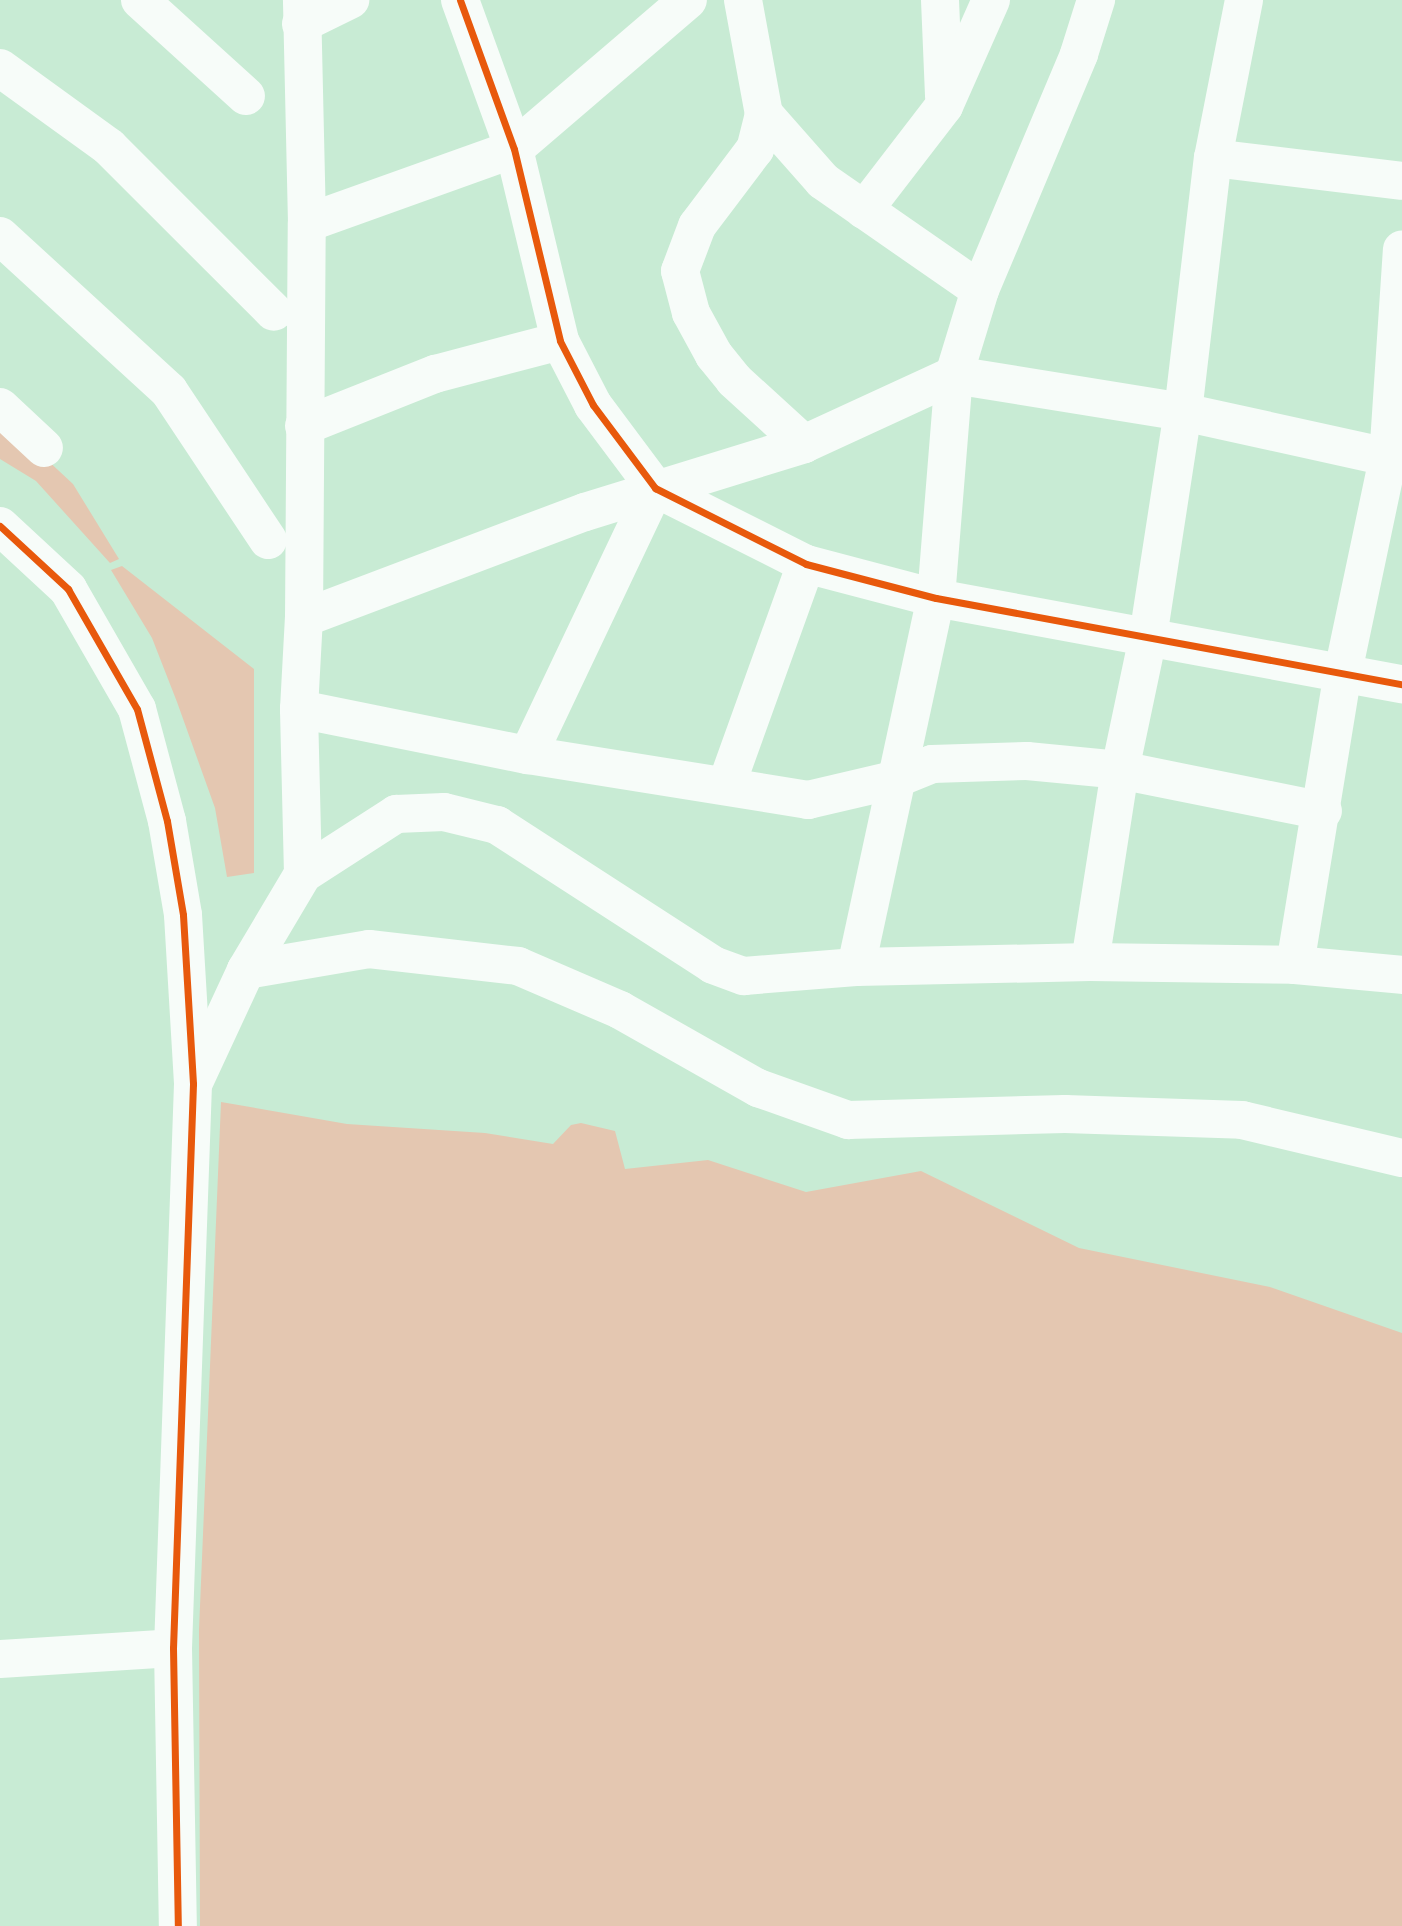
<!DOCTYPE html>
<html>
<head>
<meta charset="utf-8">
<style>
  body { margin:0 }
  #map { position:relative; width:1402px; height:1926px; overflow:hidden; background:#c8ebd4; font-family:"PT Serif",serif }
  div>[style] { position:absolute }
  .green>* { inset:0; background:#e4c7b1 }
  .minor>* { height:38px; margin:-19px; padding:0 19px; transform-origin:19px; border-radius:19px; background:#f7fcf9 }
  .cycleway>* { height:7px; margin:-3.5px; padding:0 3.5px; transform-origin:3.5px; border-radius:3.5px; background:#e8590c }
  span { translate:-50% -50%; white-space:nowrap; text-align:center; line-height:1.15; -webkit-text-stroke:5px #baf9cf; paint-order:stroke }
</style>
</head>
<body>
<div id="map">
  <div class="green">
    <div style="clip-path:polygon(0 416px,73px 484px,119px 559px,110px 563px,36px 481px,0 459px)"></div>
    <div style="clip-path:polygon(122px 566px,254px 669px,254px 873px,227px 877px,215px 808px,177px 702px,152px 638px,111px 570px)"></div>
    <div style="clip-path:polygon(221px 1102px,347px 1124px,485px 1133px,553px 1144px,571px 1125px,581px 1123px,615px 1131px,625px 1169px,708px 1160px,806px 1192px,921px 1171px,1079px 1248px,1270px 1287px,1402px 1333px,1402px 1926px,200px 1926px,199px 1630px)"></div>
  </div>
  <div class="minor">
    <div style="left:140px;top:0;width:143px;rotate:42.2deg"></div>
    <div style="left:460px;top:0;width:158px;rotate:70.1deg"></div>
    <div style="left:514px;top:149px;width:197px;rotate:76.5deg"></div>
    <div style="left:560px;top:341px;width:72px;rotate:62.7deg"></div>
    <div style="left:593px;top:405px;width:104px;rotate:53.2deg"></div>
    <div style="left:655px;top:488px;width:169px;rotate:26.7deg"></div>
    <div style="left:806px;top:564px;width:134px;rotate:14.7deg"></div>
    <div style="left:936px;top:598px;width:474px;rotate:10.5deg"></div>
    <div style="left:743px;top:0;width:116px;rotate:79.6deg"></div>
    <div style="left:764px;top:114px;width:89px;rotate:48.6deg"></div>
    <div style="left:823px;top:181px;width:191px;rotate:34.8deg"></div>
    <div style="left:940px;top:0;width:97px;rotate:87.6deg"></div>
    <div style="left:301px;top:24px;width:55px;rotate:-26.1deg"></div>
    <div style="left:0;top:68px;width:135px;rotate:35.9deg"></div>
    <div style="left:109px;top:147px;width:233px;rotate:45deg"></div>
    <div style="left:764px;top:114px;width:36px;rotate:104deg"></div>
    <div style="left:755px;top:149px;width:96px;rotate:127deg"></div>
    <div style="left:697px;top:226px;width:48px;rotate:110.7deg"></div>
    <div style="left:680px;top:271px;width:43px;rotate:75.3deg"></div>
    <div style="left:691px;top:313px;width:48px;rotate:61.3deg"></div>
    <div style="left:714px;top:355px;width:32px;rotate:51deg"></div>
    <div style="left:734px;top:380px;width:95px;rotate:42.4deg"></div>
    <div style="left:1213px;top:158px;width:190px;rotate:6.9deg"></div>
    <div style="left:864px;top:210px;width:131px;rotate:-52.4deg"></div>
    <div style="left:944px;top:106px;width:116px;rotate:-66.1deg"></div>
    <div style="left:307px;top:223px;width:220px;rotate:-19.7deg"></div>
    <div style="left:514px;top:149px;width:229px;rotate:-40.6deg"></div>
    <div style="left:0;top:236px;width:229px;rotate:42.5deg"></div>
    <div style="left:169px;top:391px;width:179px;rotate:56.4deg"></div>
    <div style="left:0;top:407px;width:60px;rotate:43deg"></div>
    <div style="left:304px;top:426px;width:141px;rotate:-21.7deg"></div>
    <div style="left:435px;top:374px;width:129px;rotate:-14.8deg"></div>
    <div style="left:0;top:526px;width:93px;rotate:42.8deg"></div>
    <div style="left:68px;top:589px;width:138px;rotate:60.1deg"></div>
    <div style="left:137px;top:709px;width:116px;rotate:75deg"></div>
    <div style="left:167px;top:821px;width:95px;rotate:80.3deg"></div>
    <div style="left:183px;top:915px;width:169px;rotate:86.6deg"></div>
    <div style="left:193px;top:1084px;width:564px;rotate:92.03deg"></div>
    <div style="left:173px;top:1648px;width:278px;rotate:89deg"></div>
    <div style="left:304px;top:618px;width:300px;rotate:-20.7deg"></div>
    <div style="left:585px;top:512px;width:229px;rotate:-17.2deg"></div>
    <div style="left:804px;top:444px;width:165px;rotate:-24.7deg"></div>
    <div style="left:954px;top:375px;width:232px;rotate:9.2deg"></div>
    <div style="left:1183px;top:412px;width:224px;rotate:12.4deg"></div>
    <div style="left:299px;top:709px;width:234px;rotate:11.4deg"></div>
    <div style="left:528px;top:755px;width:284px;rotate:9.1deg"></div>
    <div style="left:808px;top:800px;width:87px;rotate:-13.2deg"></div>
    <div style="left:893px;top:780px;width:42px;rotate:-22.3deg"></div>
    <div style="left:932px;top:764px;width:95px;rotate:-1.8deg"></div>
    <div style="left:1027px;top:761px;width:93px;rotate:5.5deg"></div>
    <div style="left:1120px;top:770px;width:207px;rotate:11.4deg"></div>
    <div style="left:528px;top:755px;width:296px;rotate:-64.6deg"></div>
    <div style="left:726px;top:786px;width:236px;rotate:-70.2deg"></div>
    <div style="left:303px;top:874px;width:111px;rotate:-32.8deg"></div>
    <div style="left:396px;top:814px;width:48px;rotate:-2.4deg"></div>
    <div style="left:444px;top:812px;width:55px;rotate:13.8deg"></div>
    <div style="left:497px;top:825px;width:257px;rotate:32.9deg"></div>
    <div style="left:713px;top:965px;width:33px;rotate:20deg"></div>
    <div style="left:744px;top:976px;width:112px;rotate:-4.6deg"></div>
    <div style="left:856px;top:967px;width:234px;rotate:-1.2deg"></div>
    <div style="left:1090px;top:962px;width:205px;rotate:0.8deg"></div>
    <div style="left:1295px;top:965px;width:107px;rotate:5.3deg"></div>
    <div style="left:1090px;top:962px;width:194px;rotate:-81.1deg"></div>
    <div style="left:1120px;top:770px;width:136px;rotate:-78.1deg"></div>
    <div style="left:1148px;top:637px;width:228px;rotate:-81.2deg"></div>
    <div style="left:1183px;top:412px;width:256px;rotate:-83.3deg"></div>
    <div style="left:1213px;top:158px;width:161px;rotate:-78.9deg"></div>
    <div style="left:1295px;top:965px;width:297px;rotate:-80.7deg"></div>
    <div style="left:1343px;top:672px;width:218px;rotate:-78.1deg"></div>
    <div style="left:1388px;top:459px;width:210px;rotate:-86.2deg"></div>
    <div style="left:856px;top:967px;width:378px;rotate:-77.8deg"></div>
    <div style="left:936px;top:598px;width:224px;rotate:-85.4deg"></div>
    <div style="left:954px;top:375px;width:89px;rotate:-73deg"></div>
    <div style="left:980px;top:290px;width:256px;rotate:-67.2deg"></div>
    <div style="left:1079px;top:54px;width:57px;rotate:-72.5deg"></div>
    <div style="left:246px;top:970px;width:125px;rotate:-9.7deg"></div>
    <div style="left:369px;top:949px;width:150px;rotate:6.5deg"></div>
    <div style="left:518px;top:966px;width:111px;rotate:23.3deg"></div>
    <div style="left:620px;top:1010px;width:159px;rotate:29.5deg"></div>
    <div style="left:758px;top:1088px;width:96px;rotate:19.6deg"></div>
    <div style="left:848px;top:1120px;width:217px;rotate:-1.6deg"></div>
    <div style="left:1065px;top:1114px;width:177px;rotate:1.9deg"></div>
    <div style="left:1242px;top:1120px;width:164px;rotate:13.4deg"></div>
    <div style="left:195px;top:1080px;width:121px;rotate:-65.1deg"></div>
    <div style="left:246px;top:970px;width:112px;rotate:-59.3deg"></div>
    <div style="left:303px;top:874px;width:165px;rotate:-91.4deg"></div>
    <div style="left:299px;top:709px;width:91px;rotate:-86.9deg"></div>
    <div style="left:304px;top:618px;width:395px;rotate:-89.6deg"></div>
    <div style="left:307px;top:223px;width:223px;rotate:-91.3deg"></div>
    <div style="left:0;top:1659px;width:173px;rotate:-3.6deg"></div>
  </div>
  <div class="cycleway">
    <div style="left:460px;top:0;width:158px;rotate:70.1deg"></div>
    <div style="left:514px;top:149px;width:197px;rotate:76.5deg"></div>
    <div style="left:560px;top:341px;width:72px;rotate:62.7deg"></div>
    <div style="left:593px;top:405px;width:104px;rotate:53.2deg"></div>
    <div style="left:655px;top:488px;width:169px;rotate:26.7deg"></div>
    <div style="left:806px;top:564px;width:134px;rotate:14.7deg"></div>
    <div style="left:936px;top:598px;width:474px;rotate:10.5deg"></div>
    <div style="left:0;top:526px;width:93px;rotate:42.8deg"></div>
    <div style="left:68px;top:589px;width:138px;rotate:60.1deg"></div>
    <div style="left:137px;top:709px;width:116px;rotate:75deg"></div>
    <div style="left:167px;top:821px;width:95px;rotate:80.3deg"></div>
    <div style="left:183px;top:915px;width:169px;rotate:86.6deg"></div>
    <div style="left:193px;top:1084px;width:564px;rotate:92.03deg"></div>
    <div style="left:173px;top:1648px;width:278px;rotate:89deg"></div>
  </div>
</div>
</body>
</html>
